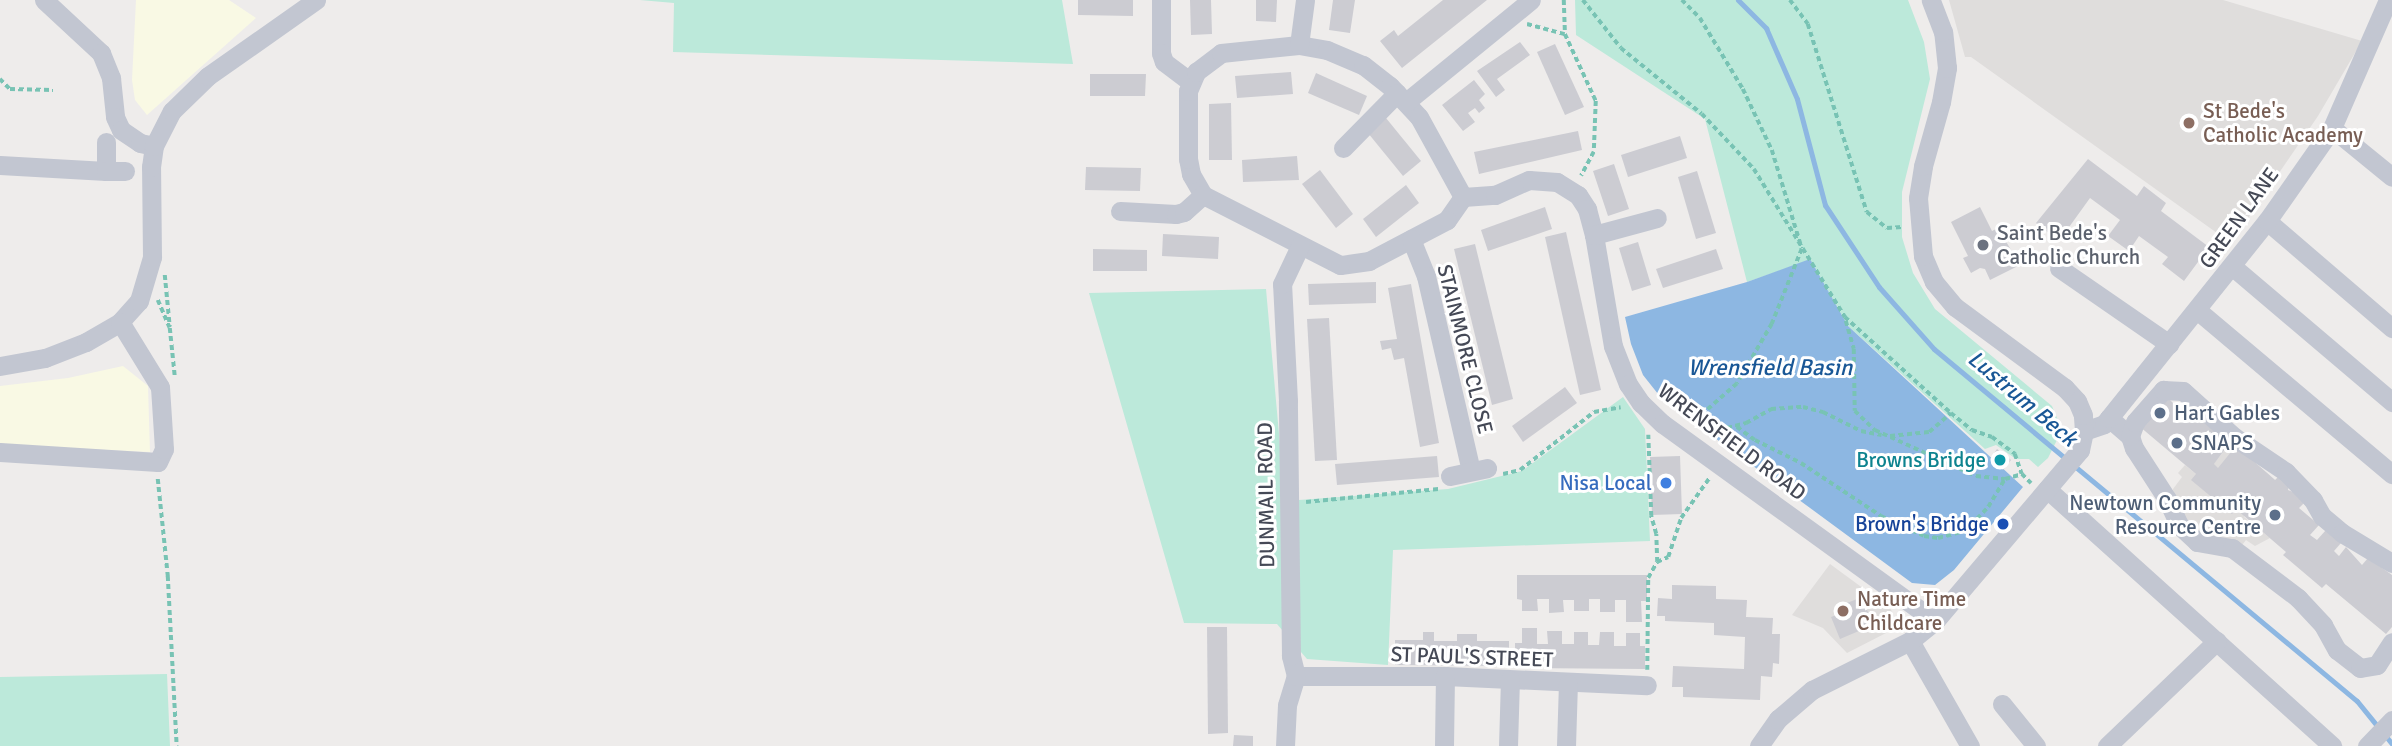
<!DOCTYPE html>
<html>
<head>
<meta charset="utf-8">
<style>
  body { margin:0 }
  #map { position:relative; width:2392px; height:746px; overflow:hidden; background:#eeeceb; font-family:Signika,sans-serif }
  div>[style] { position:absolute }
  .commercial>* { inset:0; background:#f9f9e4 }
  .education>* { inset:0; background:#dfdddc }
  .green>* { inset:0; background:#bce9da }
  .water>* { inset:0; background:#8db7e2 }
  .stream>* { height:5px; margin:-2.5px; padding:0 2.5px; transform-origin:2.5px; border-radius:2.5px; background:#8db7e2 }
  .building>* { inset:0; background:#ccccd2 }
  .path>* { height:3.5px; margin-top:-1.75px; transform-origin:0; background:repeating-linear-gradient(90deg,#78c3b4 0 5px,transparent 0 8.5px) }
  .minor>* { height:19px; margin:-9.5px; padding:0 9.5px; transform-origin:9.5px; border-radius:9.5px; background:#c2c6d1 }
  .dots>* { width:19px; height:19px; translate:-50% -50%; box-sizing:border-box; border:4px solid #fff; border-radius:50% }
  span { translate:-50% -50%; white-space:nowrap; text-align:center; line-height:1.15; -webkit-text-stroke:6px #fff; paint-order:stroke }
  .education-label { font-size:21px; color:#785e54 }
  .left { translate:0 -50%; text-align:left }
  .street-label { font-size:21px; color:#454956 }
  .worship-label { font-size:21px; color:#5b616d }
  .service-label { font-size:21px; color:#4e5e75 }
  .right { translate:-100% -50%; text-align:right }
  .culture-label { font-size:21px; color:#0d838f }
  .shop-label { font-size:21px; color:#366cbe }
  .transit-label { font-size:21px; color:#164399 }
  .water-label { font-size:23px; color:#195796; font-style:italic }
</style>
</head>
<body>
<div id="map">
  <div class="commercial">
    <div style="clip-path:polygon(136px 0,229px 0,256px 18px,147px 115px,135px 100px,132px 80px)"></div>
    <div style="clip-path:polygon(123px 366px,148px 386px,150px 452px,0 445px,0 386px,68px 378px)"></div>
  </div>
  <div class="education">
    <div style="clip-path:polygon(1949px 0,2223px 0,2362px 41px,2318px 116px,2231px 243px,1971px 57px,1965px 57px)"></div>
    <div style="clip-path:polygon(2231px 442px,2275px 480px,2244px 517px,2270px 538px,2255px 546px,2246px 540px,2239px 549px,2193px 534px,2174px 500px,2173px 489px,2182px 477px,2178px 473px,2185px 465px,2202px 479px)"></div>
    <div style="clip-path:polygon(1830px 564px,1890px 608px,1894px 615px,1892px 620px,1895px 622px,1888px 632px,1847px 653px,1823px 628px,1792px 615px)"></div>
  </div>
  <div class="green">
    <div style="clip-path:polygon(640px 0,1062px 0,1073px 64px,673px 52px,674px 3px)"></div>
    <div style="clip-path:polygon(1575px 0,1908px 0,1924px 42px,1930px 79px,1902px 192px,1902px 237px,1913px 273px,1935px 309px,2052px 406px,2062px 430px,2048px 458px,2038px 467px,2029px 459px,2016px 459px,1996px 445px,1985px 449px,1848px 326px,1810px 260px,1747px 282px,1705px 119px,1576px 35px)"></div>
    <div style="clip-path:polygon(1266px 289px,1285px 501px,1448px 489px,1522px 471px,1623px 397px,1645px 429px,1650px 541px,1393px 550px,1388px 665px,1307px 659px,1277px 624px,1184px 623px,1089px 293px)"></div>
    <div style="clip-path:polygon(167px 674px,170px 746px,0 746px,0 677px)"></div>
  </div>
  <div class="water">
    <div style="clip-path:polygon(1810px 259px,1848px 326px,2023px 487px,1954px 570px,1935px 585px,1912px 583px,1662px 399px,1643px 375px,1631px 344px,1625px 317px,1747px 282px)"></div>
  </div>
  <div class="stream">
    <div style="left:1738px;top:0;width:40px;rotate:45deg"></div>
    <div style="left:1766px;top:28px;width:77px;rotate:66.4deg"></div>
    <div style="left:1797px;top:99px;width:110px;rotate:75.2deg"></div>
    <div style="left:1825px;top:205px;width:98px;rotate:56.6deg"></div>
    <div style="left:1879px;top:287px;width:83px;rotate:48.4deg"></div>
    <div style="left:1934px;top:349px;width:550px;rotate:39.77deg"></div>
    <div style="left:2357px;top:701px;width:33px;rotate:51deg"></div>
    <div style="left:2384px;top:734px;width:13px;rotate:51deg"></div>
  </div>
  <div class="building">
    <div style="clip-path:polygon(1078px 0,1133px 0,1133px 16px,1078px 15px)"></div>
    <div style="clip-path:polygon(1190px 0,1211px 0,1212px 34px,1191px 35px)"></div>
    <div style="clip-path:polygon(1256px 0,1277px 0,1276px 22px,1256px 21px)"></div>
    <div style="clip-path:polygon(1333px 0,1355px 0,1350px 33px,1329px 30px)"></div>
    <div style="clip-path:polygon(1443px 0,1487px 0,1402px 68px,1380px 41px,1394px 30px,1398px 36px)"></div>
    <div style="clip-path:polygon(1520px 42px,1530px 55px,1497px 79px,1505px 90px,1496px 97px,1477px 71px)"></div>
    <div style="clip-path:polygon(1555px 44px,1584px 107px,1565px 115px,1537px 52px)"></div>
    <div style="clip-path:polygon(1291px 72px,1293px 94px,1237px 98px,1235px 76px)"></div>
    <div style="clip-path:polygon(1316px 73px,1367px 96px,1359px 115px,1308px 93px)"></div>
    <div style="clip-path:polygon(1090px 74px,1146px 74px,1145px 96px,1090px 96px)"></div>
    <div style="clip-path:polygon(1474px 80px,1485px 94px,1479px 100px,1485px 108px,1479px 113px,1475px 108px,1468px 113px,1475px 122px,1463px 131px,1442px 105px)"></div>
    <div style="clip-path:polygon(1231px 103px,1232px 160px,1209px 160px,1209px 104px)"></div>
    <div style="clip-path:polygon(1386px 118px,1421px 161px,1403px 176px,1368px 133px)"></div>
    <div style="clip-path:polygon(1578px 131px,1582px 150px,1479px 174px,1474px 152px)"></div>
    <div style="clip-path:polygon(1680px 136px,1687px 158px,1628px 177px,1621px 155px)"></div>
    <div style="clip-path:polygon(1297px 156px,1299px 180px,1243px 182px,1242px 160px)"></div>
    <div style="clip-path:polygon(2088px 159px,2137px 196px,2144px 186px,2166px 203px,2161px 211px,2209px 247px,2184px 281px,2162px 264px,2168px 257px,2139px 236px,2129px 251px,2108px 236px,2120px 220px,2090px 198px,2059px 241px,2036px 223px)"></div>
    <div style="clip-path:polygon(1614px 164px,1629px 209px,1608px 216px,1593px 171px)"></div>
    <div style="clip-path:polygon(1086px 167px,1141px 168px,1140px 191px,1085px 190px)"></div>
    <div style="clip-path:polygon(1320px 170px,1353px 214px,1336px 228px,1302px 184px)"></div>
    <div style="clip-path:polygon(1697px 171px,1716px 233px,1696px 239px,1678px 177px)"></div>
    <div style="clip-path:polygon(1406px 185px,1419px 203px,1376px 237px,1363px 219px)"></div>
    <div style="clip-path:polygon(1545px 207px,1552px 229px,1488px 251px,1481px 230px)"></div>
    <div style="clip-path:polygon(1980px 207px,1992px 231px,1998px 228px,2020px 265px,1990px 280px,1985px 269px,1980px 268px,1971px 273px,1963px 258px,1968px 256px,1951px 222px)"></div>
    <div style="clip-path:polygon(1566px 232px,1601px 390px,1580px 395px,1545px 237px)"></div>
    <div style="clip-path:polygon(1163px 234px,1219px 237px,1218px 259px,1162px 256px)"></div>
    <div style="clip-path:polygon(1638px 242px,1651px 285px,1632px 291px,1619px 248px)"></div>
    <div style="clip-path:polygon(1475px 244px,1513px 399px,1492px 405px,1454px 249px)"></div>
    <div style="clip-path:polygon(1093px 249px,1147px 250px,1147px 271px,1093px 271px)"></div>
    <div style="clip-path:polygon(1716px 249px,1723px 269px,1663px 288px,1656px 269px)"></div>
    <div style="clip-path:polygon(1376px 282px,1376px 303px,1309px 305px,1308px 284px)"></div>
    <div style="clip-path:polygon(1411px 284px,1439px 443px,1420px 447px,1404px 358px,1394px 360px,1391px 348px,1382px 350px,1380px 341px,1397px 339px,1388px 288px)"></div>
    <div style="clip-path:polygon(1329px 318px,1337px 460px,1315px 461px,1307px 319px)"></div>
    <div style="clip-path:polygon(1565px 387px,1577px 403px,1523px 442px,1512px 426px)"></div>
    <div style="clip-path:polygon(evenodd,2165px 395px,2183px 413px,2190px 405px,2275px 480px,2278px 477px,2289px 486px,2288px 490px,2298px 494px,2304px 503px,2299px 508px,2319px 525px,2310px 535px,2317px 540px,2326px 530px,2341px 543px,2334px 551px,2339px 556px,2346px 547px,2362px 565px,2368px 558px,2392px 575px,2392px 627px,2386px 634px,2326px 584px,2322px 588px,2283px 555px,2286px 552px,2236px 509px,2232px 514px,2191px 480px,2196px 474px,2139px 426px,2165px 395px,2226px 448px,2231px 452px,2218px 468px,2214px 464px,2226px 448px)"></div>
    <div style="clip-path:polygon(1997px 449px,2011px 460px,2003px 470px,1990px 459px)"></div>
    <div style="clip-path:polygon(1437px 456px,1439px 477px,1337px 485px,1335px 464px)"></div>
    <div style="clip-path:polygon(1680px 456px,1682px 514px,1652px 515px,1650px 457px)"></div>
    <div style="clip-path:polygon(1517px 575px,1647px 575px,1647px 601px,1641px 601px,1642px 622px,1626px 622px,1626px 600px,1615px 600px,1615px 612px,1600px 612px,1600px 599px,1589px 599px,1589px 611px,1574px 611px,1574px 600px,1563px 600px,1564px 612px,1549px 613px,1549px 599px,1537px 599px,1538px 611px,1522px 611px,1522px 600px,1517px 599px)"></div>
    <div style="clip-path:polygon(1672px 585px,1716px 586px,1716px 599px,1747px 600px,1746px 617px,1773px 618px,1772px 634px,1780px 634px,1779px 664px,1773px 663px,1772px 677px,1761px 676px,1760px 700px,1683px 697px,1683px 687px,1672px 687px,1673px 666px,1744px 669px,1745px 637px,1714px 635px,1714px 623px,1665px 621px,1665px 616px,1657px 616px,1658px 598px,1672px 599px)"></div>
    <div style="clip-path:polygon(1862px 597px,1873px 625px,1840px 639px,1831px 617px,1850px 610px,1847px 603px)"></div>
    <div style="clip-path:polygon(1207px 627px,1227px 627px,1228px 733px,1208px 734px)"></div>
    <div style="clip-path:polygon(1522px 628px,1537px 628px,1537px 644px,1548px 644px,1547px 631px,1562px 631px,1562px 644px,1574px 644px,1574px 632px,1588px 632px,1588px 645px,1599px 645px,1600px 632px,1614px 632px,1614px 646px,1626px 646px,1626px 633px,1640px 633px,1640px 646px,1645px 646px,1645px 669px,1515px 668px,1515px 643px,1522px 643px)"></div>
    <div style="clip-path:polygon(1423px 632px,1434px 632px,1434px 641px,1457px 641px,1457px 634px,1477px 634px,1477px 641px,1509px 641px,1509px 666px,1395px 665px,1395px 640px,1423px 640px)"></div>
    <div style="clip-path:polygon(1234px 735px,1253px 736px,1253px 746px,1233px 746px)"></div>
  </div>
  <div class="path">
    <div style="left:1564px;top:0;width:34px;rotate:88deg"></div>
    <div style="left:1583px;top:0;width:61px;rotate:51.6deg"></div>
    <div style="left:1621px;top:48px;width:104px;rotate:39.2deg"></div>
    <div style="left:1702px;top:114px;width:76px;rotate:46.6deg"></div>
    <div style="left:1754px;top:169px;width:174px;rotate:58.4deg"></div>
    <div style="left:1845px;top:317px;width:143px;rotate:42.2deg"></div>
    <div style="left:1951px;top:413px;width:27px;rotate:39deg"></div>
    <div style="left:1972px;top:430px;width:21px;rotate:19deg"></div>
    <div style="left:1992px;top:437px;width:29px;rotate:36deg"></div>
    <div style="left:2015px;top:454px;width:21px;rotate:71deg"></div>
    <div style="left:2022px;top:474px;width:13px;rotate:45deg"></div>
    <div style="left:1682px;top:0;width:25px;rotate:45deg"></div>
    <div style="left:1700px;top:18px;width:83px;rotate:58.8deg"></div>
    <div style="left:1743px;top:89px;width:68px;rotate:64.6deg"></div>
    <div style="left:1772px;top:150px;width:103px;rotate:73.1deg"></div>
    <div style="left:1802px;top:249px;width:81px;rotate:111.8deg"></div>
    <div style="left:1772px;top:324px;width:69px;rotate:120.3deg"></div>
    <div style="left:1737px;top:384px;width:44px;rotate:138.7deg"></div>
    <div style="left:1704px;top:413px;width:17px;rotate:159deg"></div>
    <div style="left:1790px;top:0;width:30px;rotate:53deg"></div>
    <div style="left:1808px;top:24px;width:197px;rotate:72.6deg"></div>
    <div style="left:1867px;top:212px;width:26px;rotate:39deg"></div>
    <div style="left:1887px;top:228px;width:15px;rotate:-4deg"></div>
    <div style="left:1527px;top:24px;width:39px;rotate:15deg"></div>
    <div style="left:1565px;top:34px;width:74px;rotate:65.2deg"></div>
    <div style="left:1596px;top:101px;width:51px;rotate:92.2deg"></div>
    <div style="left:1594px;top:152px;width:27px;rotate:118deg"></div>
    <div style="left:0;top:79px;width:14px;rotate:45deg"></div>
    <div style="left:10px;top:89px;width:43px;rotate:1.3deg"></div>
    <div style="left:165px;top:275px;width:52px;rotate:84.5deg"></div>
    <div style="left:158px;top:300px;width:30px;rotate:67deg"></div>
    <div style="left:170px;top:328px;width:48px;rotate:84.1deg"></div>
    <div style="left:1846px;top:321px;width:29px;rotate:74deg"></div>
    <div style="left:1854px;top:349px;width:62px;rotate:89.1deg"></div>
    <div style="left:1855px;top:411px;width:28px;rotate:44deg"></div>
    <div style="left:1875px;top:430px;width:111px;rotate:24.5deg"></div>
    <div style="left:1976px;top:476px;width:29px;rotate:6deg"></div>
    <div style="left:2005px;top:479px;width:18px;rotate:-16deg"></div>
    <div style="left:1699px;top:417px;width:30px;rotate:21deg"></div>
    <div style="left:1727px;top:428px;width:20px;rotate:-15deg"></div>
    <div style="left:1746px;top:423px;width:29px;rotate:-29deg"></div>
    <div style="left:1771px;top:409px;width:32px;rotate:-4deg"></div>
    <div style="left:1803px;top:407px;width:21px;rotate:14deg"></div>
    <div style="left:1823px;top:412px;width:42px;rotate:26.6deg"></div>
    <div style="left:1861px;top:431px;width:21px;rotate:11deg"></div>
    <div style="left:1737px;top:427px;width:22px;rotate:36deg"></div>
    <div style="left:1755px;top:440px;width:51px;rotate:26.6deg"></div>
    <div style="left:1801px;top:463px;width:96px;rotate:33.5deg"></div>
    <div style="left:1881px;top:516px;width:47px;rotate:24.9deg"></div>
    <div style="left:1924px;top:536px;width:14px;rotate:8deg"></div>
    <div style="left:1938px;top:538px;width:28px;rotate:-15deg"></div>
    <div style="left:1965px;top:531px;width:33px;rotate:-46deg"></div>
    <div style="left:1988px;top:507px;width:33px;rotate:-59deg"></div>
    <div style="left:1890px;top:436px;width:39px;rotate:-6deg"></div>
    <div style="left:1929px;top:432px;width:29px;rotate:-41deg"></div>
    <div style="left:1503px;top:474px;width:17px;rotate:-13deg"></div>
    <div style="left:1520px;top:470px;width:94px;rotate:-38.1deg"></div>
    <div style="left:1594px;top:412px;width:27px;rotate:-10deg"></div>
    <div style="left:158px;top:479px;width:98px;rotate:84.1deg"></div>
    <div style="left:168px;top:576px;width:170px;rotate:87deg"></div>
    <div style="left:1306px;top:502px;width:133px;rotate:-5.6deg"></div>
    <div style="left:1657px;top:562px;width:12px;rotate:-24deg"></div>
    <div style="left:1668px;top:557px;width:41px;rotate:-71.6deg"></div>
    <div style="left:1681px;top:518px;width:50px;rotate:-54.7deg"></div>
    <div style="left:1647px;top:670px;width:92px;rotate:-89.4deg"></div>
    <div style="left:1648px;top:578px;width:18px;rotate:-61deg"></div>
    <div style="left:1657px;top:562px;width:28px;rotate:-92deg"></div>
    <div style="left:1656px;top:534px;width:19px;rotate:-106deg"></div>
    <div style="left:1651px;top:516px;width:81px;rotate:-92.1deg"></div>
  </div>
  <div class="minor">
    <div style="left:44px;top:0;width:78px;rotate:42.9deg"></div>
    <div style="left:101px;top:53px;width:27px;rotate:68deg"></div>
    <div style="left:111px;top:78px;width:39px;rotate:84deg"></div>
    <div style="left:115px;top:117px;width:14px;rotate:65deg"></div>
    <div style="left:121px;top:130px;width:23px;rotate:34deg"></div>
    <div style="left:140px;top:143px;width:14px;rotate:12deg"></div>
    <div style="left:1161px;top:0;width:53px;rotate:90deg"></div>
    <div style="left:1161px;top:53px;width:9px;rotate:72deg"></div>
    <div style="left:1164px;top:62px;width:34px;rotate:37deg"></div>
    <div style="left:1299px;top:45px;width:28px;rotate:10deg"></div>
    <div style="left:1327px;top:50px;width:39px;rotate:23deg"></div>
    <div style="left:1363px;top:65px;width:34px;rotate:38deg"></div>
    <div style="left:1390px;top:86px;width:42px;rotate:46.9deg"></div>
    <div style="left:1419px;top:117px;width:91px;rotate:61.2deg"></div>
    <div style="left:1463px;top:197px;width:28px;rotate:125deg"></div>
    <div style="left:1447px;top:220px;width:88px;rotate:152.3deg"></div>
    <div style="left:1369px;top:261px;width:29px;rotate:172deg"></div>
    <div style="left:1340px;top:265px;width:154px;rotate:-152.9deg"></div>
    <div style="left:1203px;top:195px;width:24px;rotate:-120deg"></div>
    <div style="left:1191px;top:174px;width:15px;rotate:-101deg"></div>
    <div style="left:1188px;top:159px;width:68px;rotate:-90deg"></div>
    <div style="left:1188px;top:91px;width:21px;rotate:-67deg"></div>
    <div style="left:1196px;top:72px;width:31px;rotate:-37deg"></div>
    <div style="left:1221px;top:53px;width:78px;rotate:-5.9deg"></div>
    <div style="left:1299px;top:45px;width:45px;rotate:-82.4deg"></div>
    <div style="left:1406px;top:102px;width:161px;rotate:-39.2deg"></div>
    <div style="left:2332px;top:128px;width:77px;rotate:39.2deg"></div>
    <div style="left:1343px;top:148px;width:77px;rotate:-45.5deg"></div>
    <div style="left:0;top:165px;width:106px;rotate:3.2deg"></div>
    <div style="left:106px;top:171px;width:29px;rotate:-90deg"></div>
    <div style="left:106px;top:171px;width:19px"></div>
    <div style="left:1463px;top:197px;width:32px;rotate:-4deg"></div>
    <div style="left:1495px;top:195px;width:37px;rotate:-24deg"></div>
    <div style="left:1529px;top:180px;width:28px;rotate:4deg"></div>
    <div style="left:1557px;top:182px;width:25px;rotate:32deg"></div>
    <div style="left:1578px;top:195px;width:17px;rotate:57deg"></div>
    <div style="left:1587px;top:209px;width:27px;rotate:75deg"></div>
    <div style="left:1594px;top:235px;width:113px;rotate:80.3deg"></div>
    <div style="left:1613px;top:346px;width:41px;rotate:68.5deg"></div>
    <div style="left:1628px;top:384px;width:23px;rotate:56deg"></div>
    <div style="left:1641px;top:403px;width:30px;rotate:44deg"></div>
    <div style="left:1663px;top:424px;width:336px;rotate:35.9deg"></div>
    <div style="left:1120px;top:211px;width:56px;rotate:3.1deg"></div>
    <div style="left:1176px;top:214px;width:8px;rotate:-14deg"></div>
    <div style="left:1184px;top:212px;width:25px;rotate:-42deg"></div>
    <div style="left:2267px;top:221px;width:165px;rotate:40.6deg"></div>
    <div style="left:1594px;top:235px;width:65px;rotate:-15.1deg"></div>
    <div style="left:1411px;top:239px;width:40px;rotate:68deg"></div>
    <div style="left:1426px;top:276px;width:200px;rotate:77deg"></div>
    <div style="left:2233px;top:267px;width:209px;rotate:40.3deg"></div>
    <div style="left:2059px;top:268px;width:134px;rotate:34.6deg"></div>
    <div style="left:2197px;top:310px;width:255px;rotate:40.1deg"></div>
    <div style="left:0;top:366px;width:46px;rotate:-10.1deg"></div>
    <div style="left:45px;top:358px;width:44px;rotate:-21.3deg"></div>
    <div style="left:86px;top:342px;width:39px;rotate:-30deg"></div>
    <div style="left:120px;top:322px;width:28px;rotate:-48deg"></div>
    <div style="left:139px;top:301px;width:46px;rotate:-73.5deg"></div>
    <div style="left:152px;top:257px;width:90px;rotate:-90.6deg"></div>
    <div style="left:151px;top:167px;width:21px;rotate:-82deg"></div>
    <div style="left:154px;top:146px;width:39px;rotate:-63deg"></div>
    <div style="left:172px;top:111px;width:50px;rotate:-44.2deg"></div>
    <div style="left:208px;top:76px;width:132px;rotate:-35.1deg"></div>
    <div style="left:2109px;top:418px;width:28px;rotate:41deg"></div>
    <div style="left:2130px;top:436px;width:13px;rotate:72deg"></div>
    <div style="left:2134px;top:448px;width:61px;rotate:57.1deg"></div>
    <div style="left:2167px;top:499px;width:29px;rotate:65deg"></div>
    <div style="left:2179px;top:525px;width:25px;rotate:43deg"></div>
    <div style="left:2197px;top:542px;width:36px;rotate:10deg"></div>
    <div style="left:2232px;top:548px;width:83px;rotate:37.1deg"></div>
    <div style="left:2298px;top:598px;width:37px;rotate:47deg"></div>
    <div style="left:2323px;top:625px;width:29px;rotate:61deg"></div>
    <div style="left:2337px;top:650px;width:29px;rotate:38deg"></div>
    <div style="left:2360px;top:668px;width:17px;rotate:-10deg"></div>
    <div style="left:2377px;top:665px;width:27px;rotate:-57deg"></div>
    <div style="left:2084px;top:431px;width:21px;rotate:-19deg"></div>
    <div style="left:2104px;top:424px;width:8px;rotate:-50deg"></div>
    <div style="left:2109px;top:418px;width:253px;rotate:-51.3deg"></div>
    <div style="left:2267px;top:221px;width:113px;rotate:-55deg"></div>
    <div style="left:2332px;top:128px;width:140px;rotate:-66.4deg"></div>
    <div style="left:2130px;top:436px;width:15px;rotate:-70deg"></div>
    <div style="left:2135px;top:422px;width:43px;rotate:-48.8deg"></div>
    <div style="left:2163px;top:390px;width:20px;rotate:3deg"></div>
    <div style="left:2183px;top:391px;width:69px;rotate:42deg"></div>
    <div style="left:2234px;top:437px;width:63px;rotate:33.9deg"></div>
    <div style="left:2286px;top:472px;width:39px;rotate:46deg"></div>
    <div style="left:2313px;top:500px;width:18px;rotate:61deg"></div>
    <div style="left:2322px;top:516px;width:26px;rotate:40deg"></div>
    <div style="left:2342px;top:533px;width:58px;rotate:31deg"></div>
    <div style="left:0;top:452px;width:158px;rotate:3.6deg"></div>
    <div style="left:158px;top:462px;width:14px;rotate:-65deg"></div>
    <div style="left:164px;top:449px;width:62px;rotate:-93.7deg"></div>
    <div style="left:160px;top:387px;width:76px;rotate:-121.6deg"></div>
    <div style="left:1450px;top:476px;width:38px;rotate:-12deg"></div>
    <div style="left:2047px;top:489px;width:384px;rotate:42deg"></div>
    <div style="left:1910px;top:641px;width:121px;rotate:60.3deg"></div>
    <div style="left:1296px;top:676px;width:149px"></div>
    <div style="left:1445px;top:676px;width:202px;rotate:2.6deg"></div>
    <div style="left:2002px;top:704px;width:54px;rotate:51deg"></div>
    <div style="left:1285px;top:746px;width:41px;rotate:-87.2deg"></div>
    <div style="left:1287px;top:705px;width:30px;rotate:-73deg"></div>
    <div style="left:1296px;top:676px;width:21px;rotate:-104deg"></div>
    <div style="left:1291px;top:656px;width:255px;rotate:-90.7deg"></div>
    <div style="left:1288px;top:401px;width:117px;rotate:-92.9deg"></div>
    <div style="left:1282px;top:284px;width:42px;rotate:-64.7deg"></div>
    <div style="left:1444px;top:746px;width:70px;rotate:-89.2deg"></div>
    <div style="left:1508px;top:746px;width:66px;rotate:-88.3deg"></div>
    <div style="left:1566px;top:746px;width:62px;rotate:-88.2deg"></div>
    <div style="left:1759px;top:746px;width:33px;rotate:-55deg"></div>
    <div style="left:1778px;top:719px;width:45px;rotate:-40.5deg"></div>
    <div style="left:1812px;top:690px;width:110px;rotate:-26.6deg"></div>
    <div style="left:1910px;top:641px;width:32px;rotate:-39deg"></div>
    <div style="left:1935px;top:621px;width:224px;rotate:-49.7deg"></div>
    <div style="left:2080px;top:450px;width:19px;rotate:-78deg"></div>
    <div style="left:2084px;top:431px;width:16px;rotate:-94deg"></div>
    <div style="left:2083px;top:415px;width:15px;rotate:-113deg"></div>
    <div style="left:2077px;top:401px;width:18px;rotate:-133deg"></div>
    <div style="left:2065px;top:388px;width:137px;rotate:-143.6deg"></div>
    <div style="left:1955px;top:307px;width:33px;rotate:-130deg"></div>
    <div style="left:1934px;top:282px;width:28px;rotate:-113deg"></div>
    <div style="left:1923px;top:256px;width:58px;rotate:-94.9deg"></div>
    <div style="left:1918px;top:198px;width:32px;rotate:-81deg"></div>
    <div style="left:1923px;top:166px;width:66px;rotate:-74.3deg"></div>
    <div style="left:1941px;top:102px;width:35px;rotate:-80deg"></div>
    <div style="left:1947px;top:68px;width:36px;rotate:-96deg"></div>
    <div style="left:1943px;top:32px;width:34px;rotate:-111deg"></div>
    <div style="left:2107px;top:746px;width:152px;rotate:-43.7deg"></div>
    <div style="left:2367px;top:746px;width:36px;rotate:-46deg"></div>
  </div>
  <div class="dots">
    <div style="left:2189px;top:123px;background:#8d6e63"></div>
    <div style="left:1983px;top:245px;background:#6b7280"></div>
    <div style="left:2160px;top:413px;background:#5c6f8a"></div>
    <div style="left:2177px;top:443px;background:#5c6f8a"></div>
    <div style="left:2000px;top:460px;background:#0f9aa8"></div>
    <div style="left:1666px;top:483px;background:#3f7fe0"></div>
    <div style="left:2275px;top:515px;background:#5c6f8a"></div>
    <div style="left:2003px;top:524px;background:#1a4fb4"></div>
    <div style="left:1843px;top:611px;background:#8d6e63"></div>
  </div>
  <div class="education-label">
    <span class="left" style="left:2203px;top:123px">St Bede's<br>Catholic Academy</span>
    <span class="left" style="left:1857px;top:611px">Nature Time<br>Childcare</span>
  </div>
  <div class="street-label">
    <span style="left:2239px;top:218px;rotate:-54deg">GREEN LANE</span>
    <span style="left:1465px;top:349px;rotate:76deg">STAINMORE CLOSE</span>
    <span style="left:1732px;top:442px;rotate:37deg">WRENSFIELD ROAD</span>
    <span style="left:1266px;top:495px;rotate:-91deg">DUNMAIL ROAD</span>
    <span style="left:1472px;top:657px;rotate:2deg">ST PAUL'S STREET</span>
  </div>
  <div class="worship-label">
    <span class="left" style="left:1997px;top:245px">Saint Bede's<br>Catholic Church</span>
  </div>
  <div class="service-label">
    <span class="left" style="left:2174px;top:413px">Hart Gables</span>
    <span class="left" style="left:2191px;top:443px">SNAPS</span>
    <span class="right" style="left:2261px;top:515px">Newtown Community<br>Resource Centre</span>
  </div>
  <div class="culture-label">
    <span class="right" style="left:1986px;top:460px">Browns Bridge</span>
  </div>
  <div class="shop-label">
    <span class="right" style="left:1652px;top:483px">Nisa Local</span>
  </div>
  <div class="transit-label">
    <span class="right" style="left:1989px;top:524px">Brown's Bridge</span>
  </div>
  <div class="water-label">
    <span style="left:1770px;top:368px">Wrensfield Basin</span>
    <span style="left:2022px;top:399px;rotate:40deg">Lustrum Beck</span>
  </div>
</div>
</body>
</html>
